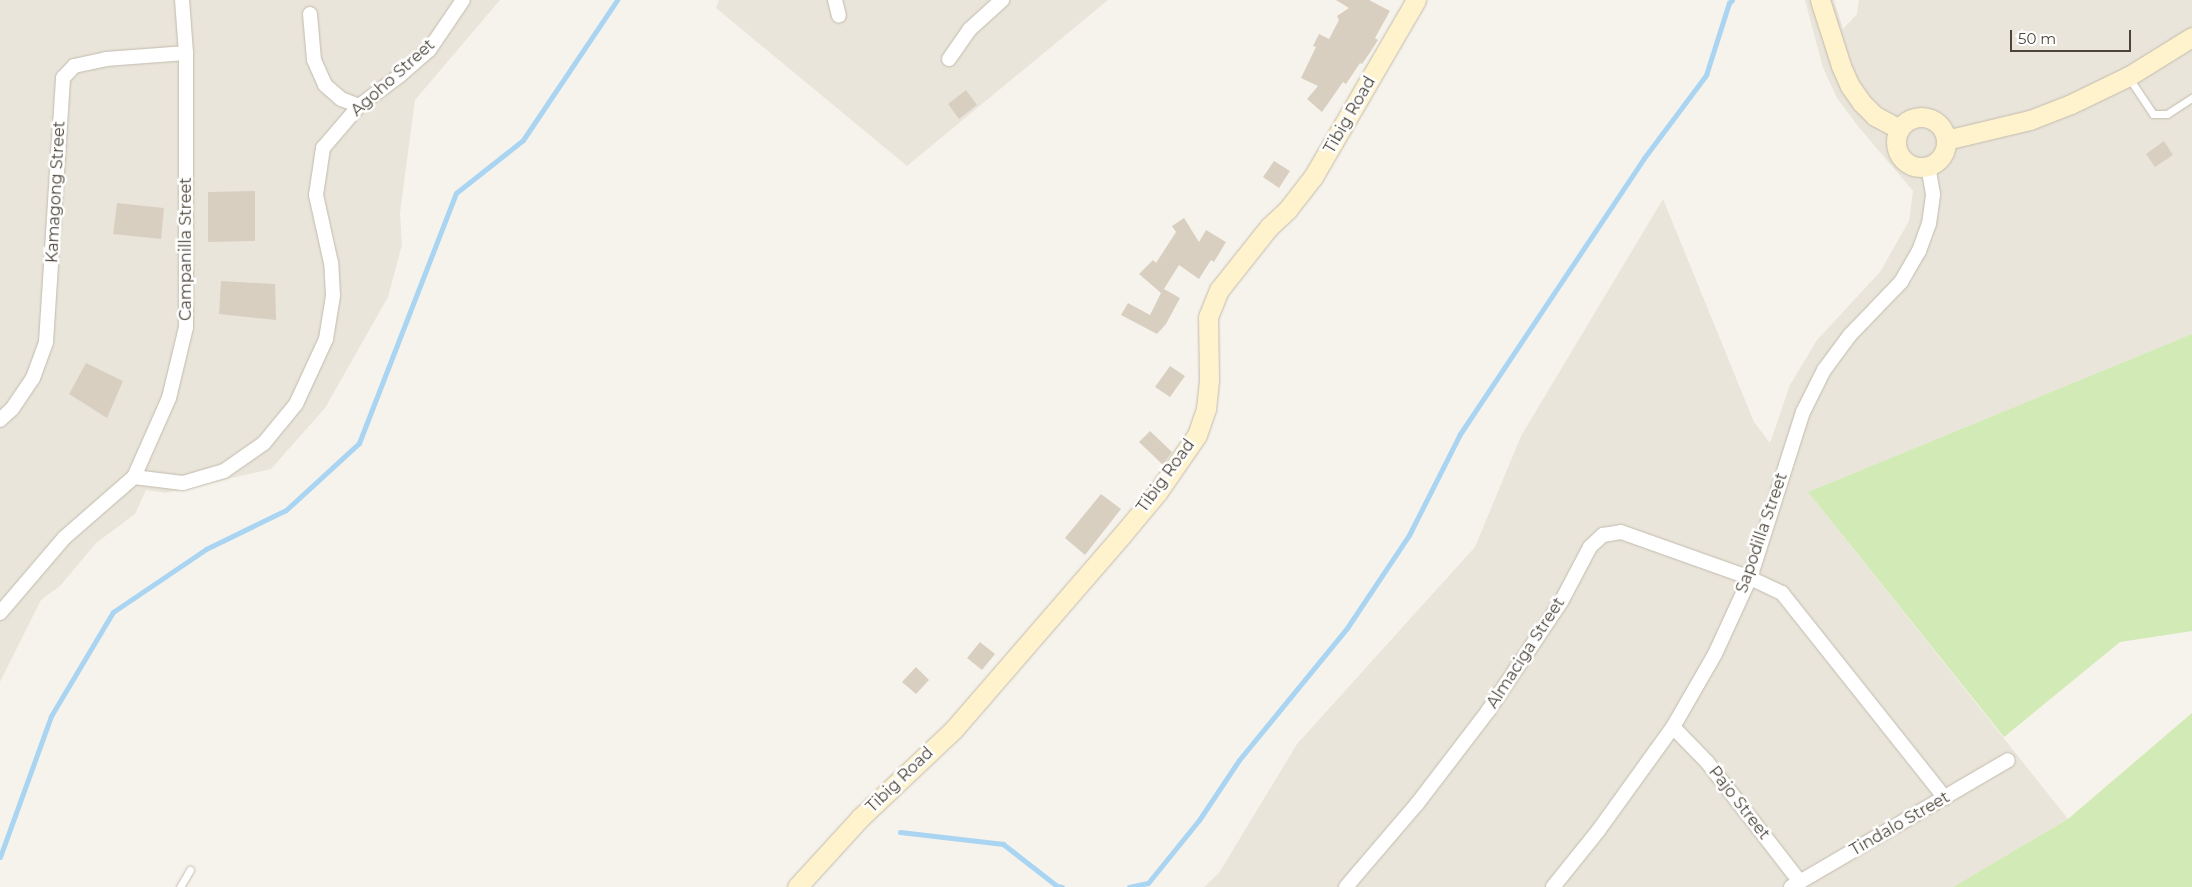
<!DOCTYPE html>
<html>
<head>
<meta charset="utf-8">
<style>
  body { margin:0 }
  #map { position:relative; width:2192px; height:887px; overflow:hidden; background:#f6f3ec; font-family:Montserrat,sans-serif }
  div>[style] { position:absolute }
  .residential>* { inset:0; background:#eae5da }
  .green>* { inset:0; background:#d2eab5 }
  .stream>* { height:5px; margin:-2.5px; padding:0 2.5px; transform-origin:2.5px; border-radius:2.5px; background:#a9d4f2 }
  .building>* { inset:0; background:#d8cfc1 }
  .roads { filter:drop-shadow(0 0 1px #c2bbae) drop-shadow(0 0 1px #c2bbae) }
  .lane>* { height:7px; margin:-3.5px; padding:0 3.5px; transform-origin:3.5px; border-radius:3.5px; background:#fff }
  .street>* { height:14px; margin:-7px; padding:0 7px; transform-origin:7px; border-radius:7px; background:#fff }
  .secondary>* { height:19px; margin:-9.5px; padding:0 9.5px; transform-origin:9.5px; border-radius:9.5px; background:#fff3cd }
  .secondary>.ring { margin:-9.5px; padding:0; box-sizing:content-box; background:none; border:19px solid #fff3cd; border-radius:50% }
  span { translate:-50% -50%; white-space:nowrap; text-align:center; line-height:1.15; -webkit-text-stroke:5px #fff; paint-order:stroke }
  .street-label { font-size:16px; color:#4b4439 }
  .scale { position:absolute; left:2010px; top:30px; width:121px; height:22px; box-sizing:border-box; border:2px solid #4b4439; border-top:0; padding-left:6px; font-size:15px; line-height:18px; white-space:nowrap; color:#4b4439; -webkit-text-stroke:4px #fff; paint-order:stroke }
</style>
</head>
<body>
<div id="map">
  <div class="residential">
    <div style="clip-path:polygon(0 0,500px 0,415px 100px,400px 213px,402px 245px,388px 297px,325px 408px,271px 469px,166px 493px,146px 490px,135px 514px,96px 543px,60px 586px,41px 600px,0 682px)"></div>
    <div style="clip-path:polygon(719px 0,1108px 0,907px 166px,716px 8px)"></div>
    <div style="clip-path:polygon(1805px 0,1834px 0,1843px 29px,1857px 14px,1859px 0,2192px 0,2192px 334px,1808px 492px,2068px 819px,1953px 887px,1204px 887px,1219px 873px,1297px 744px,1475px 547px,1521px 436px,1663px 199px,1754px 422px,1770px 443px,1790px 385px,1817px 340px,1880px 272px,1909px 221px,1913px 191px,1857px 125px,1837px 98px,1823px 68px)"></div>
  </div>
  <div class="green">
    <div style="clip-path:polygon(2192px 334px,2192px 631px,2120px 642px,2004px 737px,1808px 492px)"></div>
    <div style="clip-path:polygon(2192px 713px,2192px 887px,1953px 887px,2068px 819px)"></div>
  </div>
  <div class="stream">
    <div style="left:900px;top:832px;width:104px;rotate:6.6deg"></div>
    <div style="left:1003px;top:844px;width:68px;rotate:37.9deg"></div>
    <div style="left:1057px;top:886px;width:5px;rotate:11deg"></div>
    <div style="left:0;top:857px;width:150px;rotate:-70.1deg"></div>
    <div style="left:51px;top:716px;width:121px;rotate:-59.2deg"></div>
    <div style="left:113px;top:612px;width:112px;rotate:-34.1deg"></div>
    <div style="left:206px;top:549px;width:89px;rotate:-26deg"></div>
    <div style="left:286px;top:510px;width:99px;rotate:-42.5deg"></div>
    <div style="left:359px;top:443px;width:268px;rotate:-68.8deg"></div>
    <div style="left:456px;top:193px;width:85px;rotate:-38.3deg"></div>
    <div style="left:523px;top:140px;width:169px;rotate:-56.1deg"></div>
    <div style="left:1129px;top:887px;width:19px;rotate:-12deg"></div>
    <div style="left:1148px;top:883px;width:81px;rotate:-51deg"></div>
    <div style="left:1199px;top:820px;width:72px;rotate:-56.3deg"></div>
    <div style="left:1239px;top:760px;width:171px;rotate:-50.7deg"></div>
    <div style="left:1347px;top:628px;width:112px;rotate:-56.3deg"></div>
    <div style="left:1409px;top:535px;width:113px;rotate:-63.2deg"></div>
    <div style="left:1460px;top:434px;width:332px;rotate:-56.3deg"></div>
    <div style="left:1644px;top:158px;width:104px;rotate:-53.2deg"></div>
    <div style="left:1706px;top:75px;width:76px;rotate:-72.3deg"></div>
    <div style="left:1729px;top:3px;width:4px;rotate:-45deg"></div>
  </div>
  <div class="building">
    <div style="clip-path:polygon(1336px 0,1369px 0,1390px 11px,1375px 38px,1378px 40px,1369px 54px,1362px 64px,1360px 63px,1346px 84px,1343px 82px,1322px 112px,1307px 99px,1318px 86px,1301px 78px,1316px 47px,1313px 46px,1319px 34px,1329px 39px,1339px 20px,1337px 16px,1349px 8px)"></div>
    <div style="clip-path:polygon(966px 90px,977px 105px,959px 119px,948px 104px)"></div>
    <div style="clip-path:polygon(2164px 141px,2173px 155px,2155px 167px,2146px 154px)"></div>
    <div style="clip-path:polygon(1274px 161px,1290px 171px,1279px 188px,1263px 177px)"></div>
    <div style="clip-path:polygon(255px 191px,255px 241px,208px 242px,208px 192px)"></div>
    <div style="clip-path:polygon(117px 203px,164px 208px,161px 239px,113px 234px)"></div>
    <div style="clip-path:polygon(1184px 218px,1199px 242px,1206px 230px,1226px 242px,1214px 262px,1211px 260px,1199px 279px,1179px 265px,1164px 289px,1180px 298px,1166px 324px,1157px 334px,1121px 315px,1128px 303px,1150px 315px,1161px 293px,1139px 274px,1153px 260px,1156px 263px,1176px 232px,1172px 226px)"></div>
    <div style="clip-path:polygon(221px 281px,275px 284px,276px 320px,219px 314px)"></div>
    <div style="clip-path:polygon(86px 363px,123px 381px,107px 418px,69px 394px)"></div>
    <div style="clip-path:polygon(1170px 366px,1185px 376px,1170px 397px,1155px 387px)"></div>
    <div style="clip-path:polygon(1150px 431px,1172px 452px,1163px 465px,1139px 442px)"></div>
    <div style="clip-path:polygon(1101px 494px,1121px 509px,1085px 555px,1065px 538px)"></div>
    <div style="clip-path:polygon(980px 642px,995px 654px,982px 670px,967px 658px)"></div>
    <div style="clip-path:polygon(916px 667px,929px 680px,916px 694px,902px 682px)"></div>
  </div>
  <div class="roads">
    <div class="lane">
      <div style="left:2129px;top:78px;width:43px;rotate:56.3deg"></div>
      <div style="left:2153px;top:114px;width:14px"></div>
      <div style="left:2167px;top:114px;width:30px;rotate:-33deg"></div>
      <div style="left:180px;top:887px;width:20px;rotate:-60deg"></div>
    </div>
    <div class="street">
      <div style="left:835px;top:0;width:16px;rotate:76deg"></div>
      <div style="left:310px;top:14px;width:46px;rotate:85deg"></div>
      <div style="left:314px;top:60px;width:27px;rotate:66deg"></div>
      <div style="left:325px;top:85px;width:21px;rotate:41deg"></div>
      <div style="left:341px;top:99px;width:19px;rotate:21deg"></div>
      <div style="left:949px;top:59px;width:35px;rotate:-55deg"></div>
      <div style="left:969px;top:30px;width:45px;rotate:-42.3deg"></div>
      <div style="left:0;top:420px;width:16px;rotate:-43deg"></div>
      <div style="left:12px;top:409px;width:37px;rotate:-56deg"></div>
      <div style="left:33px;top:378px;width:38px;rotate:-70deg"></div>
      <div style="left:46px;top:342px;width:265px;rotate:-86.3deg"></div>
      <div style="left:63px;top:78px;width:16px;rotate:-47deg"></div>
      <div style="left:74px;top:66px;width:33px;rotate:-12deg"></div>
      <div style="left:106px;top:59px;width:80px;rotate:-4.3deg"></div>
      <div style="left:134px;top:477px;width:49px;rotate:7deg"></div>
      <div style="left:183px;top:483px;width:43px;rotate:-16.3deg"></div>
      <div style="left:224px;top:471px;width:49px;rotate:-35deg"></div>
      <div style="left:264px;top:443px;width:50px;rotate:-50.6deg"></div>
      <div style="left:296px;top:404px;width:72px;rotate:-65.2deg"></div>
      <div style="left:326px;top:339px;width:44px;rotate:-80.8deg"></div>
      <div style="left:333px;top:296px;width:33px;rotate:-93deg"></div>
      <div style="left:331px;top:263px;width:70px;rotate:-102.4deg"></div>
      <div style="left:316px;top:195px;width:48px;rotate:-81.5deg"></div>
      <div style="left:323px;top:148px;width:55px;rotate:-49.4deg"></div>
      <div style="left:359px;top:106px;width:50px;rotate:-36.9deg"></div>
      <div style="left:399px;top:76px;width:40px;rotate:-41deg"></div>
      <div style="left:429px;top:50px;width:60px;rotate:-55.8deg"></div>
      <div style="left:0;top:613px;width:99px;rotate:-49.5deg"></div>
      <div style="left:64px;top:538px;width:93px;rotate:-41.1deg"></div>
      <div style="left:134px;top:477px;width:86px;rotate:-66.1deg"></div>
      <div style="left:169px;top:398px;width:73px;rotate:-76.5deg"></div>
      <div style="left:186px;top:327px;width:274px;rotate:-90deg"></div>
      <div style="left:186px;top:53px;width:53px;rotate:-94.3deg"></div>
      <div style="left:1673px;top:727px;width:49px;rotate:45.8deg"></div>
      <div style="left:1707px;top:762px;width:152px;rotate:52.2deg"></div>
      <div style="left:1346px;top:887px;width:109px;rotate:-49.5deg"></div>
      <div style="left:1417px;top:804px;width:117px;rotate:-52.6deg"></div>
      <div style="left:1488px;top:711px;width:131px;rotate:-56.2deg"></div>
      <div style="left:1561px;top:602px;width:62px;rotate:-62.2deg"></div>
      <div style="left:1590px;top:547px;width:18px;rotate:-43deg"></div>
      <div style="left:1603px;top:535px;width:18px;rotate:-9deg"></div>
      <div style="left:1621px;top:532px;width:137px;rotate:19.6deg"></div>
      <div style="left:1750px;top:578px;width:35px;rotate:25deg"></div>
      <div style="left:1782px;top:593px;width:262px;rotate:51.5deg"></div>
      <div style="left:1553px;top:887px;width:72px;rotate:-51.2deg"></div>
      <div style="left:1598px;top:831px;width:128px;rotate:-54.2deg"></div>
      <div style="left:1673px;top:727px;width:84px;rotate:-60.1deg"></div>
      <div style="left:1715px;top:654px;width:84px;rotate:-65.3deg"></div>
      <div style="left:1750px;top:578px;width:174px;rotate:-72.3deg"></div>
      <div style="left:1803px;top:412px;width:47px;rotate:-63.4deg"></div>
      <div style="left:1824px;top:370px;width:44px;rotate:-53.4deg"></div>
      <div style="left:1850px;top:335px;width:74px;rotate:-46.1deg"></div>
      <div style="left:1901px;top:282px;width:36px;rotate:-60deg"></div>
      <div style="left:1919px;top:251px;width:29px;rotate:-70deg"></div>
      <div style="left:1929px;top:224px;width:30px;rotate:-82deg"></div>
      <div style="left:1933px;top:194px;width:28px;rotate:-100deg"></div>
      <div style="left:1791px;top:887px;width:251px;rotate:-30.3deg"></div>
    </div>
    <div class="secondary">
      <div style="left:1820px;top:0;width:69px;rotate:72.3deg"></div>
      <div style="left:1841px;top:66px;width:22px;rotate:66deg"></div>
      <div style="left:1850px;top:86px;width:19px;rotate:55deg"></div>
      <div style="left:1861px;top:102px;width:20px;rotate:45deg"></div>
      <div style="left:1875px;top:116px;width:27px;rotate:28deg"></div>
      <div class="ring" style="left:1896px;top:117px;width:31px;height:31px"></div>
      <div style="left:1946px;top:140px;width:86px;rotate:-13.4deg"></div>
      <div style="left:2030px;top:120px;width:44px;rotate:-21.3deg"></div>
      <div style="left:2071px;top:104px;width:64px;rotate:-25.8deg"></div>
      <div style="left:2129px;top:76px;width:74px;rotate:-31.8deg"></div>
      <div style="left:797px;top:887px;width:93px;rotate:-47.6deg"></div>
      <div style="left:860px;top:818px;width:129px;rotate:-43.4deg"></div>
      <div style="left:954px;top:729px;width:257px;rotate:-49.1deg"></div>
      <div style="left:1122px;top:535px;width:55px;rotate:-50.2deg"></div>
      <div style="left:1157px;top:493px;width:70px;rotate:-55.4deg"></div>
      <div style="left:1197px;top:435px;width:28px;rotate:-71deg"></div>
      <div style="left:1206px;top:409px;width:30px;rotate:-84deg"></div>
      <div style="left:1209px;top:379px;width:62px;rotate:-90.9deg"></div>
      <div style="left:1208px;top:317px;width:29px;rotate:-68deg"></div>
      <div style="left:1219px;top:290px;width:80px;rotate:-51.6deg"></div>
      <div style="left:1269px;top:227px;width:26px;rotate:-43deg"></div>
      <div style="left:1288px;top:209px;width:41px;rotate:-52deg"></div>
      <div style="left:1313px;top:177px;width:205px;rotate:-59.8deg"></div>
    </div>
  </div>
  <div class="street-label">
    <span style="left:393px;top:78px;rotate:-42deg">Agoho Street</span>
    <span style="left:1350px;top:115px;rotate:-60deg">Tibig Road</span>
    <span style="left:56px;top:192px;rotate:-87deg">Kamagong Street</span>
    <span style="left:186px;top:249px;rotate:-90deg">Campanilla Street</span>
    <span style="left:1166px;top:476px;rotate:-54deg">Tibig Road</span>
    <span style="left:1762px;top:533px;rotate:-71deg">Sapodilla Street</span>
    <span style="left:1526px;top:653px;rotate:-57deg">Almaciga Street</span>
    <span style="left:900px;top:780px;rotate:-44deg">Tibig Road</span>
    <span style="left:1739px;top:803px;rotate:52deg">Pajo Street</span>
    <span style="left:1900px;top:824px;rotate:-30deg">Tindalo Street</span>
  </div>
  <div class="scale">50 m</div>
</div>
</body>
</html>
